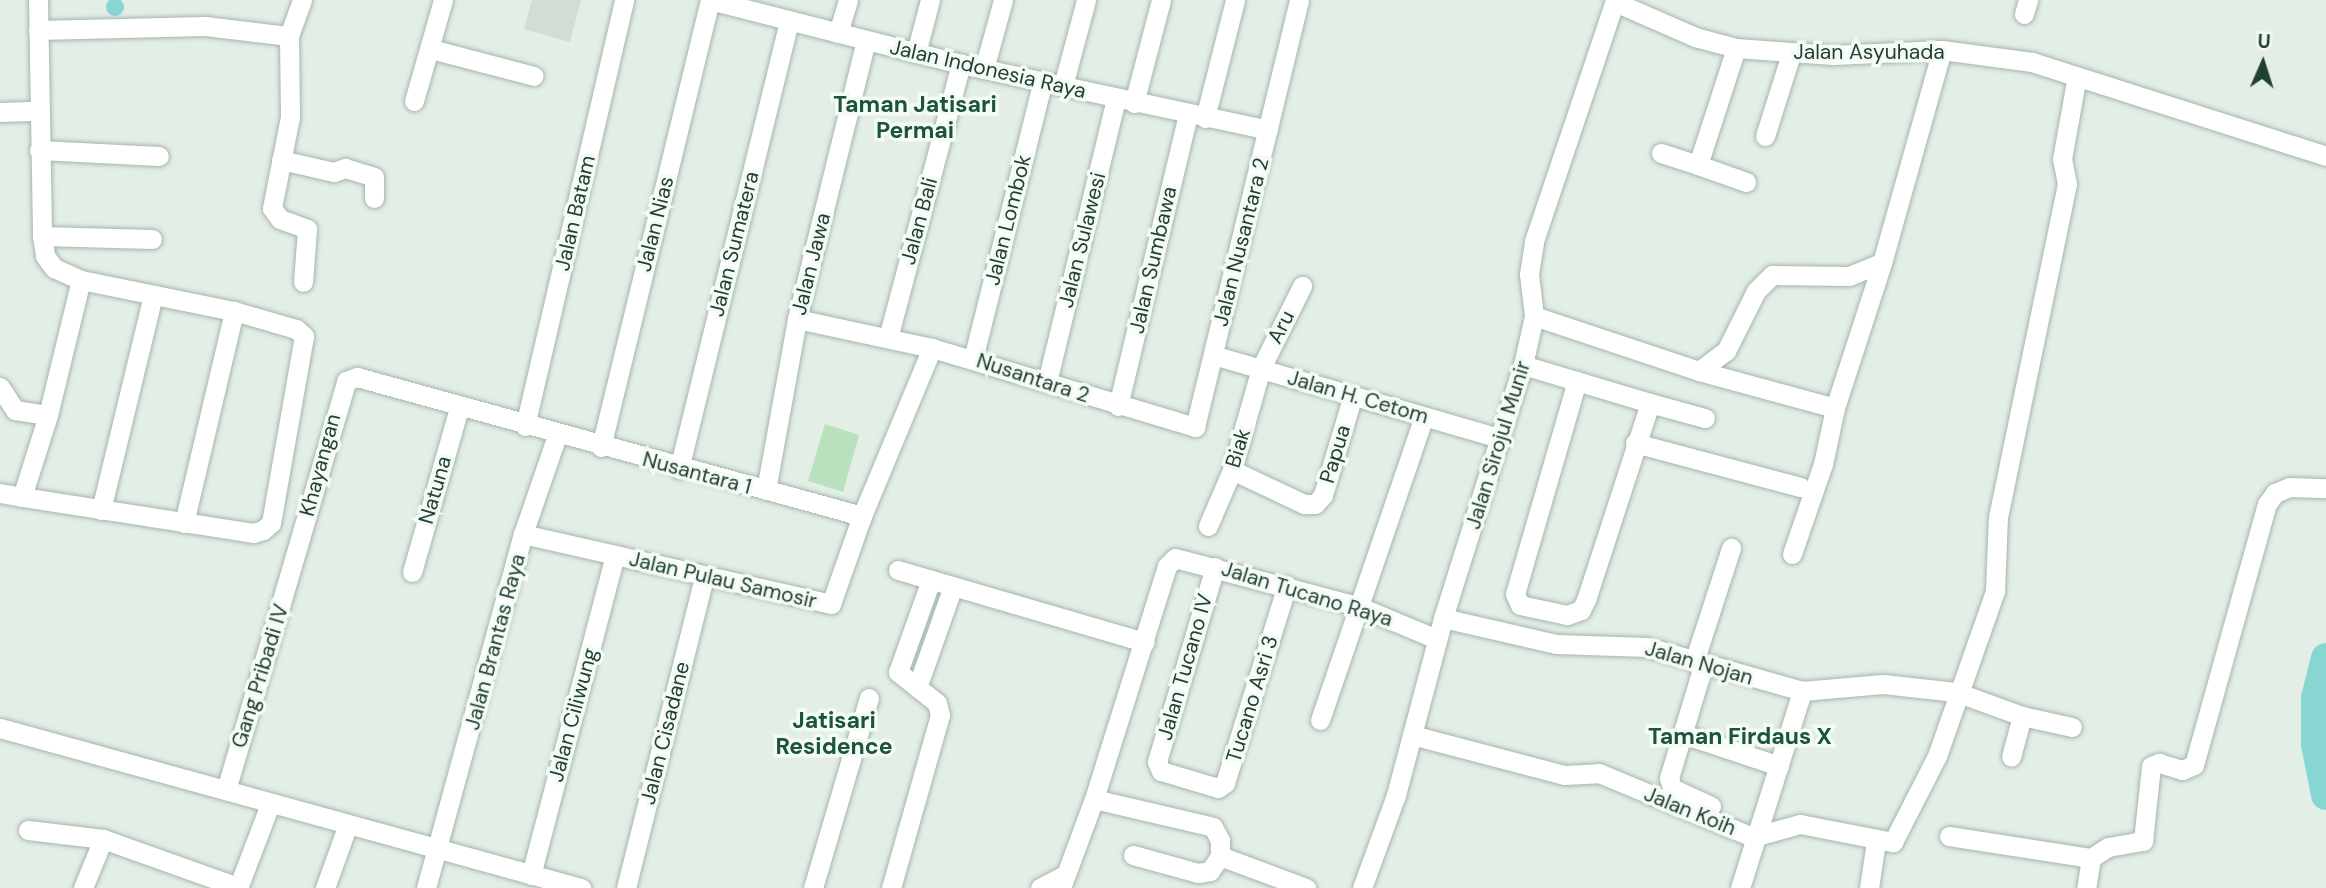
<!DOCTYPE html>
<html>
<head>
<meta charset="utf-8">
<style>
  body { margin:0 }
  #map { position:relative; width:2326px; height:888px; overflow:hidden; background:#e3eee6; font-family:"DM Sans",sans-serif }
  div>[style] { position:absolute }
  .built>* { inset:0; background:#d1ddd5 }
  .green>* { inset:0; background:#bae0bd }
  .water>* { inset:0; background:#88d6d1 }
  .round { border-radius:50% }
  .river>* { height:30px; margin:-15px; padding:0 15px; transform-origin:15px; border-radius:15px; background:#88d6d1 }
  .roads { filter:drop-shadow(0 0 2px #a5b6ac) drop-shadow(0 0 2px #a5b6ac) }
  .minor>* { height:19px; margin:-9.5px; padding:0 9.5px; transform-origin:9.5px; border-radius:9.5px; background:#fff }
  span { translate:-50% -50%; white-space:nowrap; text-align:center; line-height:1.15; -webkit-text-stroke:7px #f4faf5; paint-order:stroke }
  .street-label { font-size:21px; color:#214031 }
  .neighbourhood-label { font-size:23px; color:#1c543a; font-weight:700 }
  .north { position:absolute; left:2228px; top:28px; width:70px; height:70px; -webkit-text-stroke:5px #f4faf5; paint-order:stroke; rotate:3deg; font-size:19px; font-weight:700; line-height:28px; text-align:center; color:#214031 }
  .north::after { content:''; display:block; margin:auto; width:24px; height:32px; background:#214031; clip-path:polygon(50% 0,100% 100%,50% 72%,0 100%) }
</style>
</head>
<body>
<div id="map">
  <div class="built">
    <div style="clip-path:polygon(532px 0,581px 0,570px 42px,524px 29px)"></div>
  </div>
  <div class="green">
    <div style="clip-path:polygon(825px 424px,859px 435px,843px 492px,808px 481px)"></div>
  </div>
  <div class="water">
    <div class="round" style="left:106px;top:-2px;width:18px;height:18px"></div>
  </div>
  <div class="river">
    <div style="left:2326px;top:658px;width:41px;rotate:104deg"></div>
    <div style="left:2316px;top:698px;width:46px;rotate:90deg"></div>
    <div style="left:2316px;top:744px;width:52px;rotate:78.9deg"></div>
  </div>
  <div class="roads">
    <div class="minor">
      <div style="left:38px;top:0;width:236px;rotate:89deg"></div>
      <div style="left:42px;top:236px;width:20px;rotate:81deg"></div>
      <div style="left:45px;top:256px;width:15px;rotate:53deg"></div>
      <div style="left:54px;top:268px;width:30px;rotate:24deg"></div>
      <div style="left:302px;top:0;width:38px;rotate:110deg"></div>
      <div style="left:289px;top:36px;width:81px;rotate:89.3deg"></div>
      <div style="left:290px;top:117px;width:93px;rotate:101.2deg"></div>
      <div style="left:272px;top:208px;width:14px;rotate:54deg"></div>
      <div style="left:280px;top:219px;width:29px;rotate:20deg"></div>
      <div style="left:307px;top:229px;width:53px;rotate:94.3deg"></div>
      <div style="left:710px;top:0;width:259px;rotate:14.3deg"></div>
      <div style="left:961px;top:64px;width:314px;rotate:12.1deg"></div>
      <div style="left:1615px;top:2px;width:87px;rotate:23.6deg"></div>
      <div style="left:1695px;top:37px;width:42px;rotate:15deg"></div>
      <div style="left:1736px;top:48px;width:97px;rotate:4.1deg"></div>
      <div style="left:1833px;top:55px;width:109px;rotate:-2.6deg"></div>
      <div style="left:1942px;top:50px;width:91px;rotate:7.6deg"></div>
      <div style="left:2032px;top:62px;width:309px;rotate:17.7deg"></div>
      <div style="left:2024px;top:14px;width:15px;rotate:-74deg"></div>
      <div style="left:38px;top:30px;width:167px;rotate:-1.4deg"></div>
      <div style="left:205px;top:26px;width:85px;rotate:6.8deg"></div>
      <div style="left:838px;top:33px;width:34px;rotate:-73deg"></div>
      <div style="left:431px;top:49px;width:106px;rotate:14.7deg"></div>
      <div style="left:916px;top:53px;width:55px;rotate:-75.2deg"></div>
      <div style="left:984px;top:69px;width:72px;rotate:-74.6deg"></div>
      <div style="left:1063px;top:86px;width:89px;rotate:-75deg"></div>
      <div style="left:414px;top:101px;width:105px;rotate:-74deg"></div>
      <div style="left:1134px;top:103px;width:106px;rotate:-75.3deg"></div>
      <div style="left:0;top:112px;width:38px;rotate:-2deg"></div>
      <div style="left:1205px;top:118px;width:122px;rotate:-75.7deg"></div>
      <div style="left:1765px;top:136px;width:86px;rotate:-72.4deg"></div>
      <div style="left:39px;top:150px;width:120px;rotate:2.9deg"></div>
      <div style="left:1661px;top:153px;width:39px;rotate:18deg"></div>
      <div style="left:1698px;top:165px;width:123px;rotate:-72deg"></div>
      <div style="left:281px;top:160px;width:54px;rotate:12.8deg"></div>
      <div style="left:334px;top:172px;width:12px;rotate:-20deg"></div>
      <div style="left:345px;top:168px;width:30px;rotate:17deg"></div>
      <div style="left:374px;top:177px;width:21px;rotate:90deg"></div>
      <div style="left:1698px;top:165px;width:51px;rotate:19.5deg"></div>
      <div style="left:42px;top:236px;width:110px;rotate:1.6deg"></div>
      <div style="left:81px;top:280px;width:156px;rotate:11.5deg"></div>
      <div style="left:234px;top:311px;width:65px;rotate:16.2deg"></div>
      <div style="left:296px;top:329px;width:11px;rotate:41deg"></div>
      <div style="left:304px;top:336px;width:190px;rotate:100deg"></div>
      <div style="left:271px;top:523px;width:11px;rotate:139deg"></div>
      <div style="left:263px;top:530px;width:10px;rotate:163deg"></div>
      <div style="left:253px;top:533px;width:234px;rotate:-171.1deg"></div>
      <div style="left:22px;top:497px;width:86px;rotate:-72.4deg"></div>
      <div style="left:48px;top:415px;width:139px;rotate:-76.3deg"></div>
      <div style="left:1534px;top:316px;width:174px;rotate:18.4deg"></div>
      <div style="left:1699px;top:371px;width:34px;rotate:-37deg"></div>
      <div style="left:1726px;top:351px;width:67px;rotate:-63.4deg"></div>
      <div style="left:1756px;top:291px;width:23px;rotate:-45deg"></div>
      <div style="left:1772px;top:275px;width:77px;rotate:0.7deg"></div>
      <div style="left:1849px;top:276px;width:35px;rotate:-22deg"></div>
      <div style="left:797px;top:319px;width:138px;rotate:12.1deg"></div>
      <div style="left:932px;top:348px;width:275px;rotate:16.7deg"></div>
      <div style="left:1195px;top:427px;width:439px;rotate:-76.3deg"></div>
      <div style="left:888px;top:338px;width:284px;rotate:-75.1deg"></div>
      <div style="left:1213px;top:355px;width:301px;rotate:16.2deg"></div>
      <div style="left:973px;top:359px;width:287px;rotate:-75.9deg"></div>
      <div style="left:1523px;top:365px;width:133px;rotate:16.7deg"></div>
      <div style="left:1650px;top:403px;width:207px;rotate:108deg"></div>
      <div style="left:1586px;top:600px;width:11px;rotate:117deg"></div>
      <div style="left:1581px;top:610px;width:15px;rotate:160deg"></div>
      <div style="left:1567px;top:615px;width:48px;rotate:-168deg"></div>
      <div style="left:1520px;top:605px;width:12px;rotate:-114deg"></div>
      <div style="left:1515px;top:594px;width:222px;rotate:-73.8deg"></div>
      <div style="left:1699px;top:371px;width:141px;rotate:15.2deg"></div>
      <div style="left:1047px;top:382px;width:292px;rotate:-76.3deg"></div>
      <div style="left:0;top:387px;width:27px;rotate:57deg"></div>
      <div style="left:15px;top:410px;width:33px;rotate:9deg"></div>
      <div style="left:1650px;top:403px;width:57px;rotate:15.3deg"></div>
      <div style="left:1118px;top:406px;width:299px;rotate:-76.5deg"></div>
      <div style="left:525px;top:426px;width:437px;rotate:-76.9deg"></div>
      <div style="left:1635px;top:443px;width:171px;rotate:14.9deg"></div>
      <div style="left:601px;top:447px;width:460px;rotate:-76.3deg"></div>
      <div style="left:679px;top:469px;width:462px;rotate:-76.2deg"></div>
      <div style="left:1232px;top:470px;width:80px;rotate:25.3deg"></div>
      <div style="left:1304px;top:504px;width:11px"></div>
      <div style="left:1315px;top:504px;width:12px;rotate:-48deg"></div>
      <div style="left:1323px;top:495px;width:104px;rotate:-73.3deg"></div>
      <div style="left:766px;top:490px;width:174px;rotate:-79.7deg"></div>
      <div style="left:797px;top:319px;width:287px;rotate:-76.1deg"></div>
      <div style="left:0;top:493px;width:22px;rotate:10deg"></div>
      <div style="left:101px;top:510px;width:221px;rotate:-76.4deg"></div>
      <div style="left:184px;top:523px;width:218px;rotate:-76.7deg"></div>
      <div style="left:1208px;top:526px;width:61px;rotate:-66.8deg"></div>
      <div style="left:1232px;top:470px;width:106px;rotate:-74.1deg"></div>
      <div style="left:1261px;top:368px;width:92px;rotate:-63.4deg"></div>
      <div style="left:523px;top:534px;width:316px;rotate:12.8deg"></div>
      <div style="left:831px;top:604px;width:93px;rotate:-70.6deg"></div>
      <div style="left:862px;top:516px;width:182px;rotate:-67.4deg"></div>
      <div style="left:1792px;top:554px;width:95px;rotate:-71deg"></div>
      <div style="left:1823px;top:464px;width:57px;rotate:-77.9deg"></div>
      <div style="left:1835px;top:408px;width:152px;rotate:-72deg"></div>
      <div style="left:1882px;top:263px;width:221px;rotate:-74.3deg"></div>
      <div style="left:1215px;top:567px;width:203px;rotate:106.6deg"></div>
      <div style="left:1157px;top:762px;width:10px;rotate:66deg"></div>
      <div style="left:1161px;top:771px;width:59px;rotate:16.6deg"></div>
      <div style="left:1218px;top:788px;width:9px;rotate:-36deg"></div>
      <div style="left:1225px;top:783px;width:207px;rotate:-72.6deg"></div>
      <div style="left:898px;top:570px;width:257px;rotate:16.3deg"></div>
      <div style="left:412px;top:572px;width:171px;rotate:-74deg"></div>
      <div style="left:1443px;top:618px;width:116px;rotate:13deg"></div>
      <div style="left:1556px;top:644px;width:91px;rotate:1.9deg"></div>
      <div style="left:1647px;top:647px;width:161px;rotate:15.8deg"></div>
      <div style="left:1802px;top:691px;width:81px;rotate:-4.9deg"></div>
      <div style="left:1883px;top:684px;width:73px;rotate:6.3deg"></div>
      <div style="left:1956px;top:692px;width:70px;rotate:20deg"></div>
      <div style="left:2022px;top:716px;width:42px;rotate:105deg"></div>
      <div style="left:1694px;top:662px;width:120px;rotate:-72deg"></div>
      <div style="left:1703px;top:666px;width:117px;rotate:106.9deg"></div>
      <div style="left:1669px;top:778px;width:10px;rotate:73deg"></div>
      <div style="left:1672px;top:788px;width:43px;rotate:24.8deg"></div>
      <div style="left:918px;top:685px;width:102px;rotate:-70.5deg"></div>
      <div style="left:2022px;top:716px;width:51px;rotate:12.4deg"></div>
      <div style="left:1320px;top:720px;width:320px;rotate:-71.1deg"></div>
      <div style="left:0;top:728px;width:603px;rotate:15.4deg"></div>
      <div style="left:1683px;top:734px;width:101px;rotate:18.4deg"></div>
      <div style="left:1412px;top:735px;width:157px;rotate:14.7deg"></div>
      <div style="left:1564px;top:775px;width:35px;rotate:-3deg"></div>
      <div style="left:1599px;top:773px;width:167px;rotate:22.6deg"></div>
      <div style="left:1753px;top:837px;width:49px;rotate:-15.5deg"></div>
      <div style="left:1800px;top:824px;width:95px;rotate:11deg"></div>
      <div style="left:1893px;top:842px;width:97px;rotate:-62.9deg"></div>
      <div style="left:1937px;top:756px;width:175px;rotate:-70.6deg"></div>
      <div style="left:1995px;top:591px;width:74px;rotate:-87.7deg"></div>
      <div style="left:1998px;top:517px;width:340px;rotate:-78.3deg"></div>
      <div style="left:2067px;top:184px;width:25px;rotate:-101deg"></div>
      <div style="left:2062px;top:159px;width:84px;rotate:-79.8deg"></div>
      <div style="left:226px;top:790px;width:426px;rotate:-73.6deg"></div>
      <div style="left:346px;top:381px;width:12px;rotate:-20deg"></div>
      <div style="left:357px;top:377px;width:524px;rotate:15.39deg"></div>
      <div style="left:1094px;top:799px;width:122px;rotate:13.2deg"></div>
      <div style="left:1213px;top:827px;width:15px;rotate:62deg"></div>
      <div style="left:1220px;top:840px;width:16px;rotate:90deg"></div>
      <div style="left:1220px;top:856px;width:92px;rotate:20.4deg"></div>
      <div style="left:28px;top:830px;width:76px;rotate:6.8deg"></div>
      <div style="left:103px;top:839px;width:143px;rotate:19.6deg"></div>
      <div style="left:1949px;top:836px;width:144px;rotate:8.8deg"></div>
      <div style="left:2091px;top:858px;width:30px;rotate:99deg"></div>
      <div style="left:1133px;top:855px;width:67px;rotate:15.5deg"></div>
      <div style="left:1198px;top:873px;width:12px;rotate:-9deg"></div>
      <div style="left:1210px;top:871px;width:18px;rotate:-56deg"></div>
      <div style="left:2091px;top:858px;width:20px;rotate:-33deg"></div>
      <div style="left:2108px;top:847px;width:36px;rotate:-10deg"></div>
      <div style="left:2143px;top:841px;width:75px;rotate:-83.9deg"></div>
      <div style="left:2151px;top:766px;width:9px;rotate:-21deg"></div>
      <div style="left:2159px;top:763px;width:24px;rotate:17deg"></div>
      <div style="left:2182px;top:770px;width:13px;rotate:-23deg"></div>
      <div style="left:2194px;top:765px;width:271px;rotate:-74.4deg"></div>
      <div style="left:2267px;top:504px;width:14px;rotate:-54deg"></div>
      <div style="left:2275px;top:493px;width:15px;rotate:-23deg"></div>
      <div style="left:2289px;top:487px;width:37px;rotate:2deg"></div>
      <div style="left:531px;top:875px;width:331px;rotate:-75.3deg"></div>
      <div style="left:83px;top:888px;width:53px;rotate:-67.8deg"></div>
      <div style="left:238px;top:888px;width:90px;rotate:-69.1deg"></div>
      <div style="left:325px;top:888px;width:65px;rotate:-70.2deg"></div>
      <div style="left:426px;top:888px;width:367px;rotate:-74.7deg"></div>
      <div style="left:523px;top:534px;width:105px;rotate:-71deg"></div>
      <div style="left:626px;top:888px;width:320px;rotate:-75.9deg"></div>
      <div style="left:813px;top:888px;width:198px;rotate:-73.6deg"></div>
      <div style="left:891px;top:888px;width:180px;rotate:-74.2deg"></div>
      <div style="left:940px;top:715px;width:12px;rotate:-104deg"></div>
      <div style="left:937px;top:703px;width:50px;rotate:-141.5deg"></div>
      <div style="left:898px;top:672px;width:98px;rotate:-70.3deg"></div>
      <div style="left:1040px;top:888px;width:27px;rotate:-28deg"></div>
      <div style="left:1061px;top:888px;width:95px;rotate:-69.7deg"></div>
      <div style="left:1094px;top:799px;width:244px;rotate:-72.6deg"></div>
      <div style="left:1167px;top:566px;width:11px;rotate:-45deg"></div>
      <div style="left:1175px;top:558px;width:191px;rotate:14.8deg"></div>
      <div style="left:1360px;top:607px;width:83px;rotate:22.6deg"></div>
      <div style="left:1362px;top:888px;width:99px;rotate:-69.9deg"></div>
      <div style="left:1396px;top:795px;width:183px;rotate:-75.1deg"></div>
      <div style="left:1443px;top:618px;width:265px;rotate:-72.5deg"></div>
      <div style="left:1523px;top:365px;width:50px;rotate:-77.3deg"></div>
      <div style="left:1534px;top:316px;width:42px;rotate:-96.8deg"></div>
      <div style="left:1529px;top:274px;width:33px;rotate:-81deg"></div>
      <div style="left:1534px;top:241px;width:254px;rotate:-71.4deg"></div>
      <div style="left:1740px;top:888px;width:207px;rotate:-72.5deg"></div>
      <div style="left:1869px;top:888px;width:48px;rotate:-81.5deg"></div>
    </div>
  </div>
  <div class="street-label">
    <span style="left:1869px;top:52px">Jalan Asyuhada</span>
    <span style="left:988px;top:69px;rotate:13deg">Jalan Indonesia Raya</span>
    <span style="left:575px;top:213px;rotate:-77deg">Jalan Batam</span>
    <span style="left:1008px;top:220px;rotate:-76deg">Jalan Lombok</span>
    <span style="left:919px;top:221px;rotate:-75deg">Jalan Bali</span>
    <span style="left:655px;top:224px;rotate:-76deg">Jalan Nias</span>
    <span style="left:1082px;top:240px;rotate:-76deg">Jalan Sulawesi</span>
    <span style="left:1241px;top:242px;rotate:-76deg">Jalan Nusantara 2</span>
    <span style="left:734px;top:244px;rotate:-76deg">Jalan Sumatera</span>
    <span style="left:1153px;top:260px;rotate:-77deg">Jalan Sumbawa</span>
    <span style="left:811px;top:264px;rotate:-76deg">Jalan Jawa</span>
    <span style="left:1281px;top:327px;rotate:-63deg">Aru</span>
    <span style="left:1033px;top:378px;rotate:18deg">Nusantara 2</span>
    <span style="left:1358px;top:397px;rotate:16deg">Jalan H. Cetom</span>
    <span style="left:1498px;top:445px;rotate:-73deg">Jalan Sirojul Munir</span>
    <span style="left:1238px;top:448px;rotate:-73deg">Biak</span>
    <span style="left:1335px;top:454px;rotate:-73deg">Papua</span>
    <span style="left:320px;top:465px;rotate:-75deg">Khayangan</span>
    <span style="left:697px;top:473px;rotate:15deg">Nusantara 1</span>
    <span style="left:435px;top:490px;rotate:-74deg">Natuna</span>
    <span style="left:723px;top:580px;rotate:13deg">Jalan Pulau Samosir</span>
    <span style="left:1307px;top:594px;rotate:17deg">Jalan Tucano Raya</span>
    <span style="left:495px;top:642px;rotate:-75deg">Jalan Brantas Raya</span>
    <span style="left:1699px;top:663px;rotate:16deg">Jalan Nojan</span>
    <span style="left:1185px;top:667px;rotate:-74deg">Jalan Tucano IV</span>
    <span style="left:260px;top:676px;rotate:-73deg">Gang Pribadi IV</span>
    <span style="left:1252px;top:699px;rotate:-73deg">Tucano Asri 3</span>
    <span style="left:573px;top:715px;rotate:-75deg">Jalan Ciliwung</span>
    <span style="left:665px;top:733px;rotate:-76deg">Jalan Cisadane</span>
    <span style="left:1690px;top:811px;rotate:22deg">Jalan Koih</span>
  </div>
  <div class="neighbourhood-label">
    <span style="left:915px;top:117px">Taman Jatisari<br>Permai</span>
    <span style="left:834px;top:733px">Jatisari<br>Residence</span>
    <span style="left:1740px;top:736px">Taman Firdaus X</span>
  </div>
  <div class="north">U</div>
</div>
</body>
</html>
